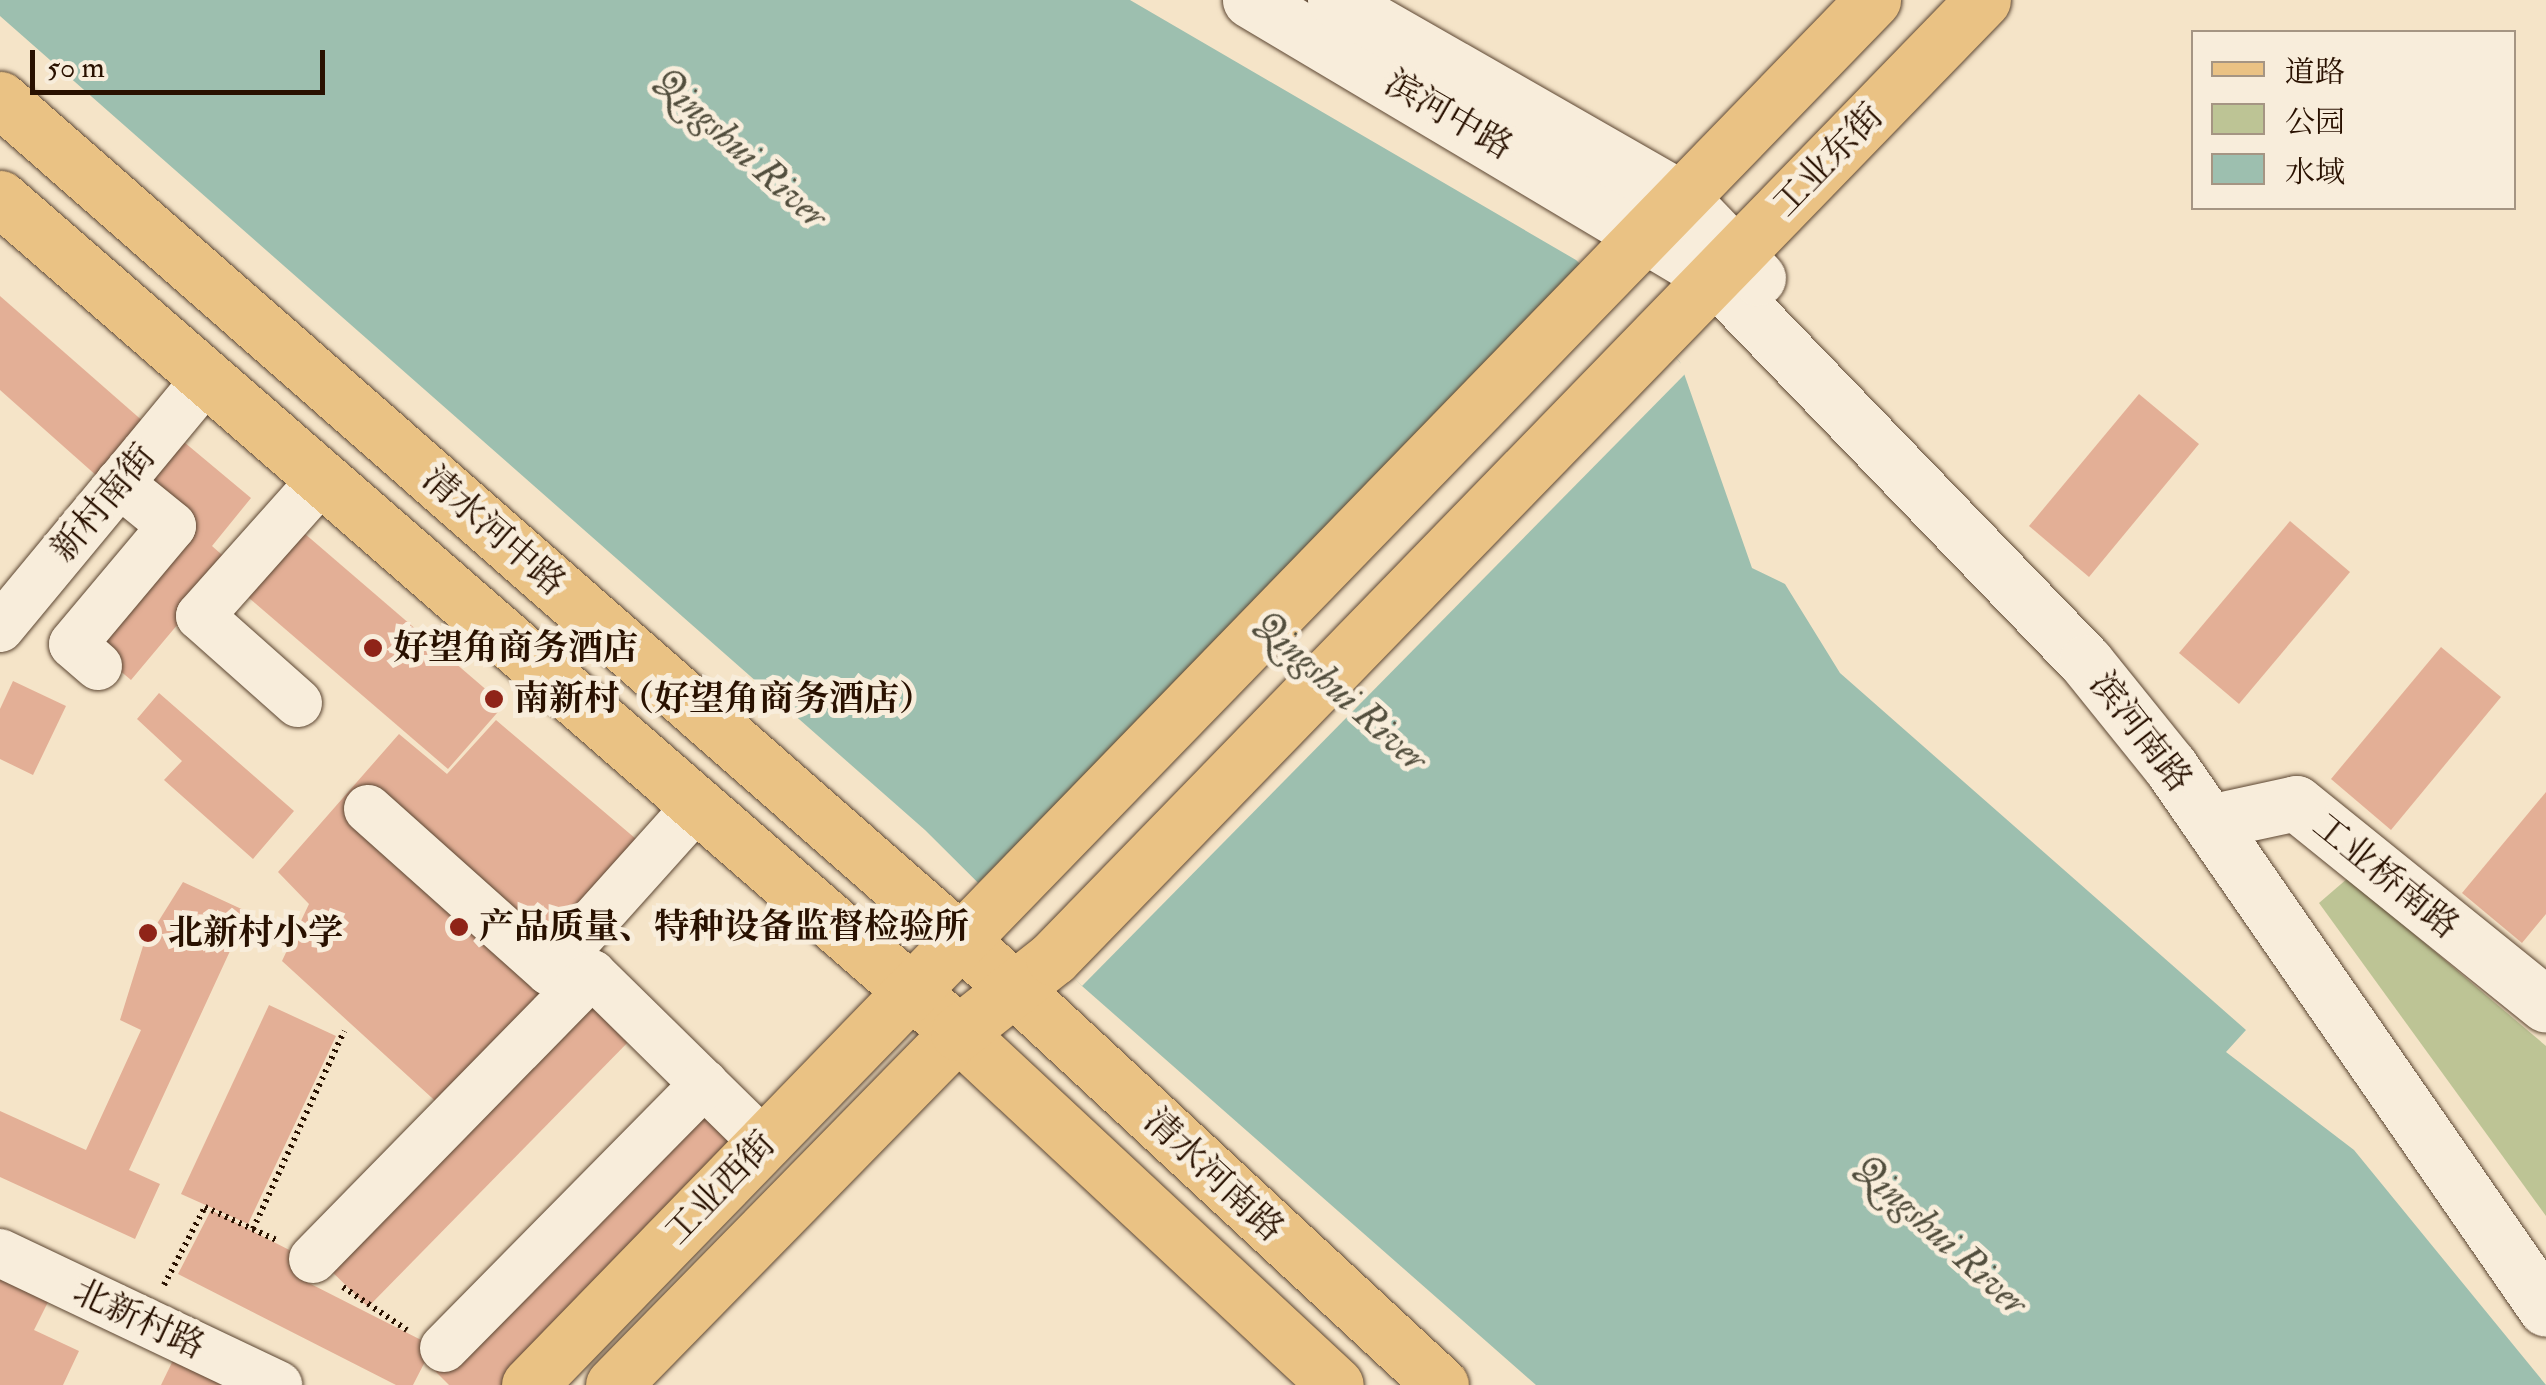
<!DOCTYPE html>
<html>
<head>
<meta charset="utf-8">
<style>
  body { margin:0 }
  #map { position:relative; width:2546px; height:1385px; overflow:hidden; background:#f5e4c8; font-family:"IM FELL Double Pica","Noto Serif SC",serif }
  div>[style] { position:absolute }
  .green>* { inset:0; background:#bdc495 }
  .water>* { inset:0; background:#9dbfaf }
  .pier>* { inset:0; background:#f5e4c8 }
  .building>* { inset:0; background:#e3af96 }
  .path>* { height:6px; margin-top:-3px; transform-origin:0; background:repeating-linear-gradient(90deg,#291100 0 2.5px,transparent 0 7.5px) }
  .roads { filter:drop-shadow(0 0 2px #5c4632) drop-shadow(0 0 2px #5c4632) }
  .minor>* { height:48px; margin:-24px; padding:0 24px; transform-origin:24px; border-radius:24px; background:#f8eddb }
  .tertiary>* { height:55px; margin:-27.5px; padding:0 27.5px; transform-origin:27.5px; border-radius:27.5px; background:#f8eddb }
  .secondary>* { height:55px; margin:-27.5px; padding:0 27.5px; transform-origin:27.5px; border-radius:27.5px; background:#f8eddb }
  .primary>* { height:55px; margin:-27.5px; padding:0 27.5px; transform-origin:27.5px; border-radius:27.5px; background:#eac284 }
  .dots>* { width:28px; height:28px; translate:-50% -50%; box-sizing:border-box; border:5px solid #f8eddb; border-radius:50% }
  span { translate:-50% -50%; white-space:nowrap; text-align:center; line-height:1.15; -webkit-text-stroke:10px #f8eddb; paint-order:stroke }
  .street-label { font-size:35px; color:#291100 }
  .poi-label { font-size:35px; color:#291100; font-weight:700 }
  .left { translate:0 -50%; text-align:left }
  .water-label { font-size:38px; color:#524e3d; font-style:italic }
  .legend { position:absolute; left:2191px; top:30px; width:325px; height:180px; box-sizing:border-box; background:#f8eddb; border:2px solid #a59583; margin:0; padding:12px 18px; list-style:none; font-size:30px; color:#291100 }
  .legend li { display:flex; align-items:center; gap:20px; height:50px }
  .legend b { width:50px; border:2px solid #a59583 }
  .scale { position:absolute; left:30px; top:50px; width:295px; height:45px; box-sizing:border-box; border:5px solid #291100; border-top:0; padding-left:12px; font-size:30px; line-height:35px; white-space:nowrap; color:#291100; -webkit-text-stroke:8px #f8eddb; paint-order:stroke }
</style>
</head>
<body>
<div id="map">
  <div class="green">
    <div style="clip-path:polygon(2348px 878px,2546px 1046px,2546px 1216px,2319px 903px)"></div>
  </div>
  <div class="water">
    <div style="clip-path:polygon(0 0,1130px 0,1576px 260px,1680px 362px,1752px 568px,1785px 584px,1840px 673px,2246px 1030px,2226px 1052px,2354px 1150px,2546px 1385px,1536px 1385px,1082px 986px,925px 830px,0 16px)"></div>
  </div>
  <div class="pier">
    <div style="clip-path:polygon(1590px 266px,1688px 371px,1082px 986px,975px 886px)"></div>
  </div>
  <div class="building">
    <div style="clip-path:polygon(0 296px,145px 423px,98px 477px,0 390px)"></div>
    <div style="clip-path:polygon(2139px 394px,2199px 444px,2089px 577px,2029px 526px)"></div>
    <div style="clip-path:polygon(178px 437px,251px 498px,212px 546px,230px 562px,131px 680px,86px 642px,185px 524px,138px 485px)"></div>
    <div style="clip-path:polygon(2290px 521px,2350px 572px,2239px 704px,2179px 653px)"></div>
    <div style="clip-path:polygon(297px 527px,504px 705px,448px 769px,242px 592px)"></div>
    <div style="clip-path:polygon(2441px 647px,2501px 697px,2391px 830px,2331px 779px)"></div>
    <div style="clip-path:polygon(13px 681px,66px 706px,33px 775px,0 759px,0 709px)"></div>
    <div style="clip-path:polygon(159px 693px,294px 811px,253px 859px,164px 780px,182px 761px,137px 719px)"></div>
    <div style="clip-path:polygon(496px 720px,669px 867px,593px 958px,443px 1108px,282px 961px,309px 904px,278px 872px,399px 734px,447px 774px)"></div>
    <div style="clip-path:polygon(2546px 792px,2546px 914px,2522px 943px,2462px 893px)"></div>
    <div style="clip-path:polygon(183px 882px,248px 912px,129px 1170px,160px 1184px,135px 1239px,0 1177px,0 1111px,86px 1150px,141px 1030px,120px 1020px,143px 946px)"></div>
    <div style="clip-path:polygon(587px 987px,636px 1034px,368px 1307px,320px 1260px)"></div>
    <div style="clip-path:polygon(269px 1005px,336px 1036px,248px 1224px,181px 1194px)"></div>
    <div style="clip-path:polygon(701px 1098px,749px 1146px,514px 1385px,449px 1385px,434px 1370px)"></div>
    <div style="clip-path:polygon(211px 1210px,307px 1259px,297px 1277px,433px 1346px,413px 1385px,396px 1385px,178px 1274px)"></div>
    <div style="clip-path:polygon(0 1270px,52px 1294px,34px 1330px,79px 1351px,63px 1385px,0 1385px)"></div>
    <div style="clip-path:polygon(179px 1348px,256px 1385px,161px 1385px)"></div>
  </div>
  <div class="path">
    <div style="left:253px;top:1229px;width:218px;rotate:-65.3deg"></div>
    <div style="left:164px;top:1285px;width:88px;rotate:-62.3deg"></div>
    <div style="left:205px;top:1207px;width:78px;rotate:24.9deg"></div>
    <div style="left:343px;top:1287px;width:77px;rotate:33.9deg"></div>
  </div>
  <div class="roads">
    <div class="minor">
      <div style="left:0;top:628px;width:325px;rotate:-50.4deg"></div>
      <div style="left:98px;top:666px;width:33px;rotate:-139deg"></div>
      <div style="left:73px;top:644px;width:154px;rotate:-50deg"></div>
      <div style="left:172px;top:526px;width:68px;rotate:-140.9deg"></div>
      <div style="left:298px;top:703px;width:131px;rotate:-138.4deg"></div>
      <div style="left:200px;top:616px;width:183px;rotate:-48.3deg"></div>
      <div style="left:368px;top:809px;width:243px;rotate:41.8deg"></div>
      <div style="left:549px;top:971px;width:223px;rotate:-48.1deg"></div>
      <div style="left:0;top:1253px;width:308px;rotate:25.4deg"></div>
      <div style="left:313px;top:1259px;width:399px;rotate:-45.6deg"></div>
      <div style="left:592px;top:974px;width:241px;rotate:44.5deg"></div>
      <div style="left:444px;top:1348px;width:371px;rotate:-45.4deg"></div>
    </div>
    <div class="tertiary">
      <div style="left:2209px;top:822px;width:89px;rotate:-12.3deg"></div>
      <div style="left:2296px;top:803px;width:321px;rotate:38.9deg"></div>
    </div>
    <div class="secondary">
      <div style="left:1250px;top:0;width:541px;rotate:30.78deg"></div>
      <div style="left:1715px;top:277px;width:535px;rotate:46.06deg"></div>
      <div style="left:2086px;top:662px;width:134px;rotate:51.1deg"></div>
      <div style="left:2170px;top:766px;width:660px;rotate:55.3deg"></div>
      <div style="left:1335px;top:0;width:399px;rotate:29.8deg"></div>
      <div style="left:1681px;top:198px;width:111px;rotate:46.1deg"></div>
    </div>
    <div class="primary">
      <div style="left:0;top:99px;width:1312px;rotate:41.23deg"></div>
      <div style="left:987px;top:964px;width:619px;rotate:42.84deg"></div>
      <div style="left:0;top:198px;width:1249px;rotate:41.04deg"></div>
      <div style="left:942px;top:1018px;width:538px;rotate:42.97deg"></div>
      <div style="left:529px;top:1385px;width:1930px;rotate:-45.86deg"></div>
      <div style="left:613px;top:1385px;width:493px;rotate:-45.6deg"></div>
      <div style="left:958px;top:1033px;width:121px;rotate:-38.3deg"></div>
      <div style="left:1053px;top:958px;width:1335px;rotate:-45.85deg"></div>
    </div>
  </div>
  <div class="dots">
    <div style="left:373px;top:648px;background:#8f2418"></div>
    <div style="left:494px;top:699px;background:#8f2418"></div>
    <div style="left:459px;top:927px;background:#8f2418"></div>
    <div style="left:148px;top:933px;background:#8f2418"></div>
  </div>
  <div class="street-label">
    <span style="left:1449px;top:115px;rotate:30deg">滨河中路</span>
    <span style="left:1828px;top:160px;rotate:-46deg">工业东街</span>
    <span style="left:103px;top:503px;rotate:-50deg">新村南街</span>
    <span style="left:494px;top:531px;rotate:41deg">清水河中路</span>
    <span style="left:2141px;top:732px;rotate:52deg">滨河南路</span>
    <span style="left:2386px;top:876px;rotate:39deg">工业桥南路</span>
    <span style="left:1214px;top:1175px;rotate:43deg">清水河南路</span>
    <span style="left:720px;top:1188px;rotate:-46deg">工业西街</span>
    <span style="left:139px;top:1319px;rotate:25deg">北新村路</span>
  </div>
  <div class="poi-label">
    <span class="left" style="left:393px;top:648px">好望角商务酒店</span>
    <span class="left" style="left:514px;top:699px">南新村（好望角商务酒店）</span>
    <span class="left" style="left:479px;top:927px">产品质量、特种设备监督检验所</span>
    <span class="left" style="left:168px;top:933px">北新村小学</span>
  </div>
  <div class="water-label">
    <span style="left:740px;top:149px;rotate:42deg">Qingshui River</span>
    <span style="left:1340px;top:692px;rotate:42deg">Qingshui River</span>
    <span style="left:1940px;top:1236px;rotate:42deg">Qingshui River</span>
  </div>
  <ul class="legend">
  <li><b style="height:12px;background:#eac284"></b>道路</li>
  <li><b style="height:28px;background:#bdc495"></b>公园</li>
  <li><b style="height:28px;background:#9dbfaf"></b>水域</li>
  </ul>
  <div class="scale">50 m</div>
</div>
</body>
</html>
